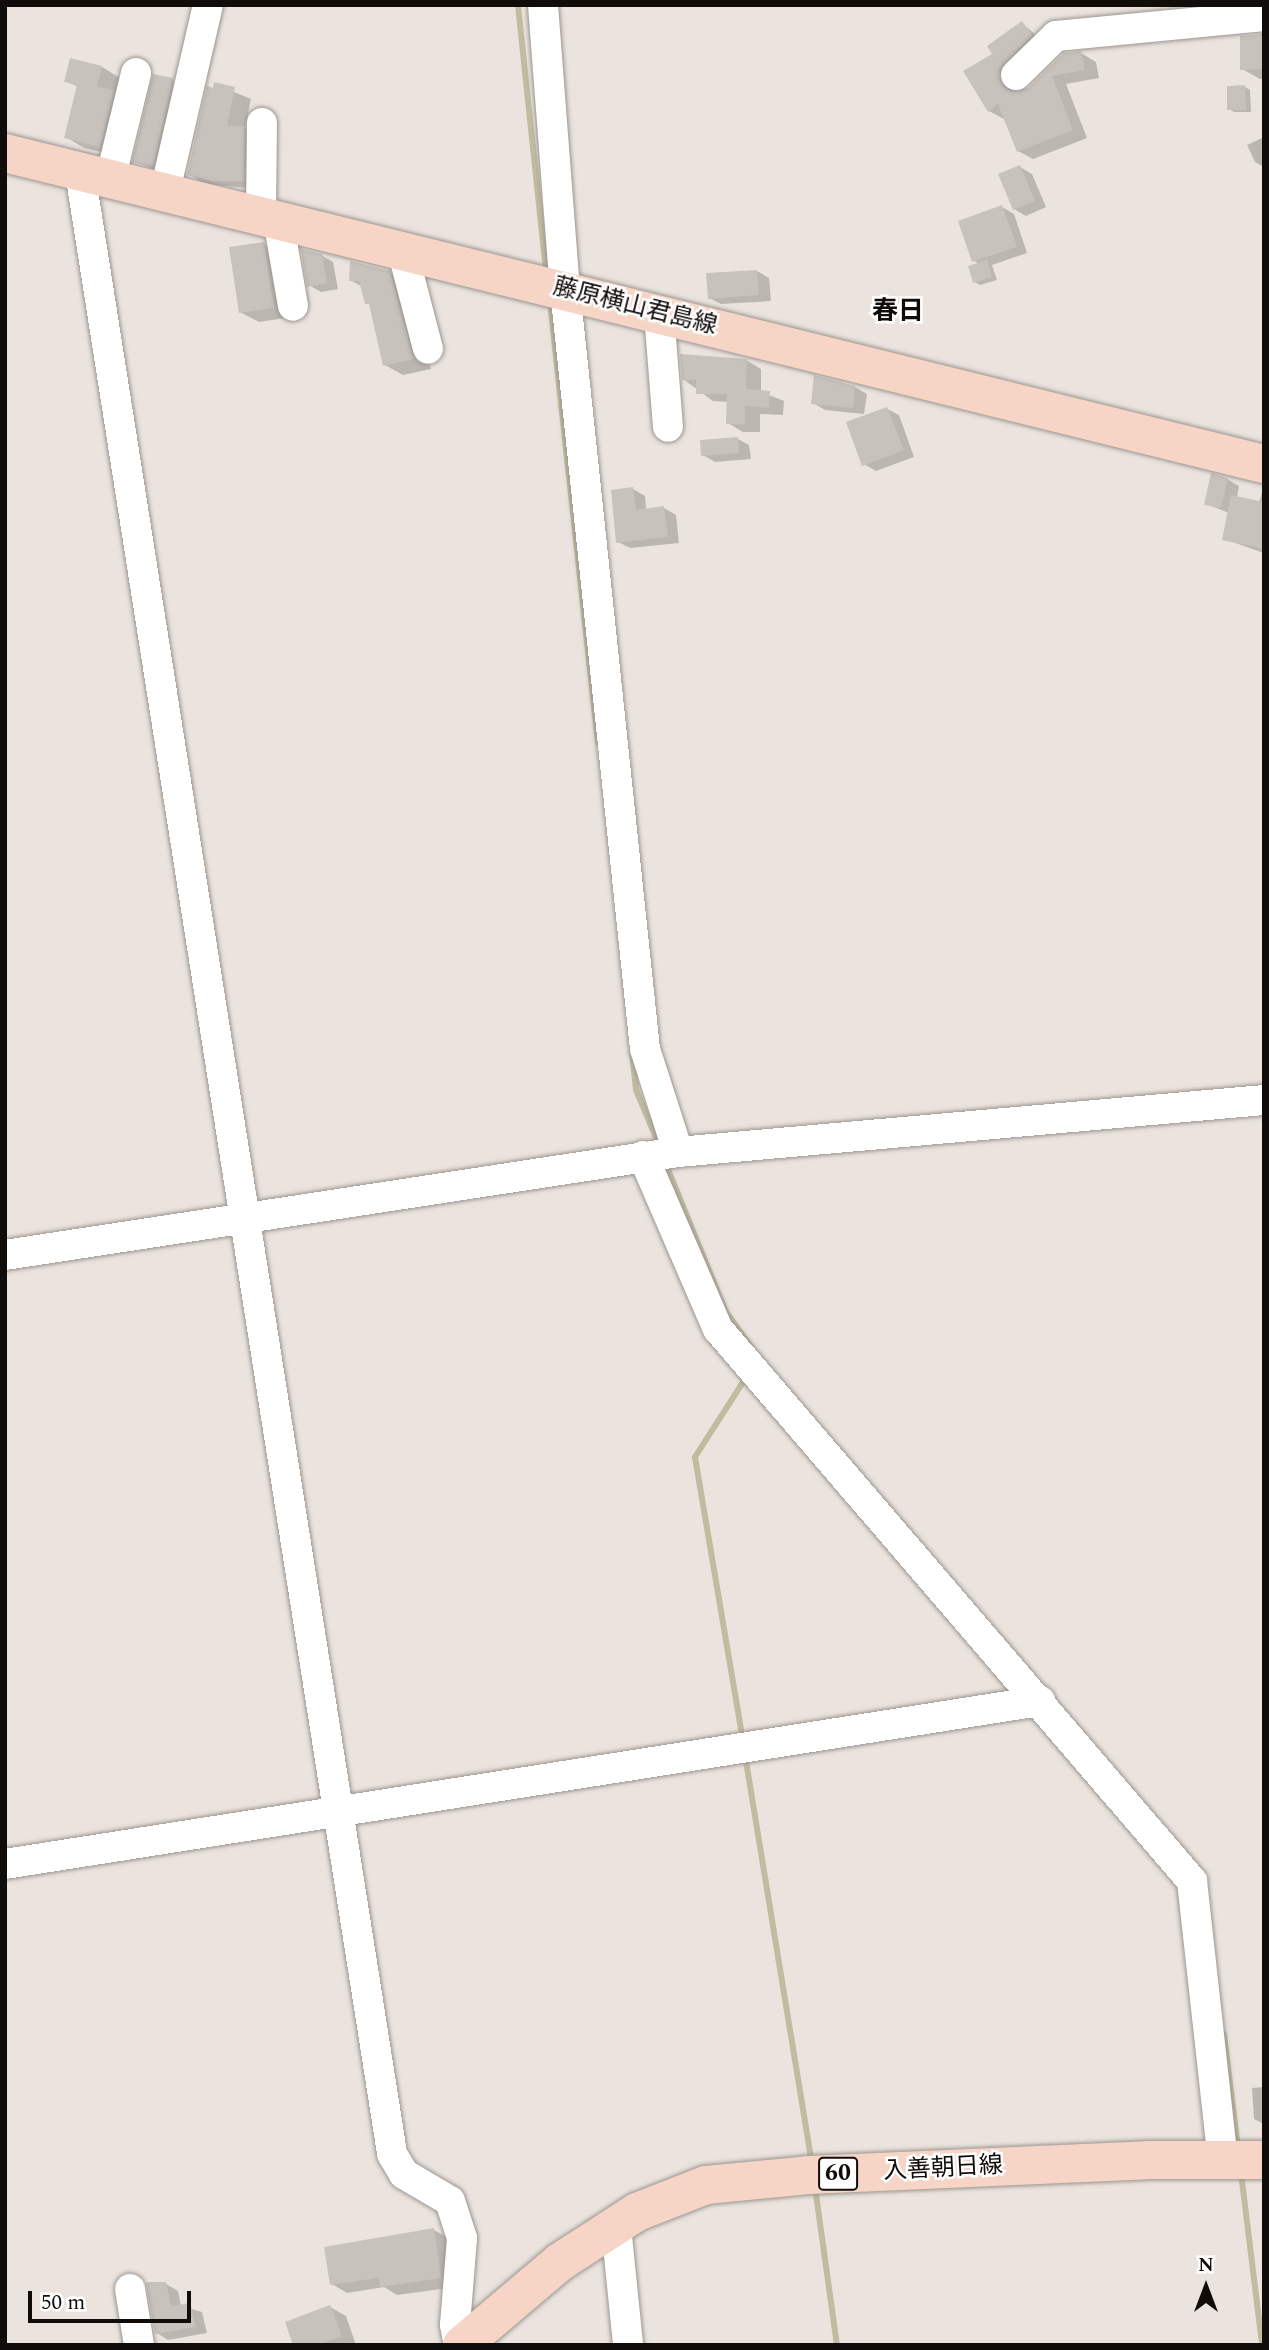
<!DOCTYPE html>
<html>
<head>
<meta charset="utf-8">
<style>
  body { margin:0 }
  #map { position:relative; width:1269px; height:2350px; overflow:hidden; background:#ebe4de; font-family:Spectral,"Noto Sans JP",serif }
  div>[style] { position:absolute }
  .shadow>* { inset:0; background:#0003 }
  .stream>* { height:6px; margin:-3px; padding:0 3px; transform-origin:3px; border-radius:3px; background:#c1bc9f }
  .building>* { inset:0; background:#c7c2bb }
  .roads { filter:drop-shadow(0 0 2px #9c9590) drop-shadow(0 0 2px #9c9590) }
  .minor>* { height:30px; margin:-15px; padding:0 15px; transform-origin:15px; border-radius:15px; background:#fff }
  .major>* { height:38px; margin:-19px; padding:0 19px; transform-origin:19px; border-radius:19px; background:#f6d5c7 }
  span { translate:-50% -50%; white-space:nowrap; text-align:center; line-height:1.15; -webkit-text-stroke:5px #fff; paint-order:stroke }
  .shield-label span { padding:2px 5px; background:#fff; border:2px solid; border-radius:5px; -webkit-text-stroke-width:0 }
  .shield-label { font-size:23px; color:#0f0c0a; font-weight:700 }
  .street-label { font-size:24px; color:#0f0c0a }
  .neighbourhood-label { font-size:26px; color:#0f0c0a; font-weight:700 }
  .frame { position:absolute; inset:0; border:7px solid #0f0c0a; pointer-events:none }
  .north { position:absolute; left:1171px; top:2252px; width:70px; height:70px; -webkit-text-stroke:5px #fff; paint-order:stroke; rotate:0deg; font-size:19px; font-weight:700; line-height:28px; text-align:center; color:#0f0c0a }
  .north::after { content:''; display:block; margin:auto; width:24px; height:32px; background:#0f0c0a; clip-path:polygon(50% 0,100% 100%,50% 72%,0 100%) }
  .scale { position:absolute; left:28px; top:2291px; width:163px; height:32px; box-sizing:border-box; border:4px solid #0f0c0a; border-top:0; padding-left:9px; font-size:21px; line-height:24px; white-space:nowrap; color:#0f0c0a; -webkit-text-stroke:5px #fff; paint-order:stroke }
</style>
</head>
<body>
<div id="map">
  <div class="shadow">
    <div style="clip-path:polygon(1022px 23px,1046px 44px,1013px 80px,1016px 92px,1029px 90px,1081px 53px,1096px 62px,1099px 78px,1066px 84px,1087px 138px,1033px 159px,1018px 151px,1004px 119px,989px 111px,995px 54px)"></div>
    <div style="clip-path:polygon(1264px 35px,1264px 79px,1260px 79px,1242px 69px)"></div>
    <div style="clip-path:polygon(102px 67px,120px 78px,118px 156px,84px 148px,66px 137px,78px 87px,66px 81px)"></div>
    <div style="clip-path:polygon(172px 80px,190px 91px,171px 176px,134px 161px)"></div>
    <div style="clip-path:polygon(215px 84px,251px 99px,245px 128px,261px 137px,260px 189px,205px 184px,189px 174px)"></div>
    <div style="clip-path:polygon(1245px 87px,1250px 90px,1251px 112px,1234px 112px,1229px 109px)"></div>
    <div style="clip-path:polygon(1264px 137px,1264px 167px,1255px 162px,1247px 145px)"></div>
    <div style="clip-path:polygon(1020px 167px,1032px 174px,1046px 207px,1026px 216px,1014px 209px)"></div>
    <div style="clip-path:polygon(1002px 207px,1014px 214px,1027px 253px,992px 265px,997px 280px,980px 285px,975px 282px,980px 264px,974px 261px)"></div>
    <div style="clip-path:polygon(264px 244px,282px 254px,292px 317px,259px 322px,240px 312px)"></div>
    <div style="clip-path:polygon(321px 255px,333px 262px,338px 289px,321px 292px,309px 285px)"></div>
    <div style="clip-path:polygon(757px 271px,769px 278px,771px 301px,721px 304px,709px 298px)"></div>
    <div style="clip-path:polygon(389px 272px,407px 283px,431px 369px,403px 375px,385px 365px,371px 305px,363px 287px,350px 280px)"></div>
    <div style="clip-path:polygon(746px 360px,761px 369px,761px 392px,784px 401px,783px 415px,760px 414px,760px 432px,743px 432px,728px 423px,729px 402px,713px 401px,683px 379px)"></div>
    <div style="clip-path:polygon(855px 387px,867px 394px,864px 414px,825px 410px,813px 403px)"></div>
    <div style="clip-path:polygon(887px 409px,899px 415px,914px 457px,876px 471px,864px 464px)"></div>
    <div style="clip-path:polygon(738px 439px,749px 445px,751px 459px,715px 462px,703px 455px)"></div>
    <div style="clip-path:polygon(1227px 479px,1239px 486px,1237px 498px,1259px 502px,1264px 487px,1264px 553px,1224px 539px,1229px 513px,1206px 504px)"></div>
    <div style="clip-path:polygon(633px 489px,645px 496px,646px 510px,664px 508px,676px 515px,679px 543px,630px 548px,618px 542px)"></div>
    <div style="clip-path:polygon(1264px 2087px,1264px 2124px,1254px 2119px,1252px 2088px)"></div>
    <div style="clip-path:polygon(434px 2230px,450px 2239px,456px 2287px,397px 2295px,384px 2287px,347px 2293px,332px 2284px)"></div>
    <div style="clip-path:polygon(166px 2284px,178px 2291px,181px 2306px,202px 2312px,207px 2333px,168px 2340px,157px 2333px)"></div>
    <div style="clip-path:polygon(330px 2307px,346px 2316px,356px 2345px,296px 2345px)"></div>
  </div>
  <div class="stream">
    <div style="left:518px;top:5px;width:269px;rotate:84deg"></div>
    <div style="left:550px;top:301px;width:444px;rotate:83.8deg"></div>
    <div style="left:632px;top:1052px;width:38px;rotate:84deg"></div>
    <div style="left:636px;top:1090px;width:60px;rotate:67.3deg"></div>
    <div style="left:665px;top:1162px;width:162px;rotate:67.9deg"></div>
    <div style="left:726px;top:1312px;width:44px;rotate:54.2deg"></div>
    <div style="left:743px;top:1741px;width:288px;rotate:-99.6deg"></div>
    <div style="left:695px;top:1457px;width:96px;rotate:-57.3deg"></div>
    <div style="left:745px;top:1755px;width:413px;rotate:80.7deg"></div>
    <div style="left:1224px;top:2034px;width:115px;rotate:83deg"></div>
    <div style="left:1241px;top:2173px;width:173px;rotate:83deg"></div>
    <div style="left:815px;top:2187px;width:160px;rotate:82.1deg"></div>
  </div>
  <div class="building">
    <div style="clip-path:polygon(1022px 21px,1032px 35px,999px 70px,1004px 88px,1012px 92px,1028px 88px,1064px 53px,1081px 51px,1085px 70px,1052px 76px,1073px 130px,1017px 152px,998px 104px,988px 112px,963px 71px,992px 54px,987px 46px)"></div>
    <div style="clip-path:polygon(1264px 34px,1264px 69px,1240px 70px,1240px 36px)"></div>
    <div style="clip-path:polygon(70px 58px,102px 66px,97px 86px,114px 90px,100px 147px,64px 138px,77px 85px,64px 82px)"></div>
    <div style="clip-path:polygon(153px 74px,173px 78px,153px 167px,132px 162px)"></div>
    <div style="clip-path:polygon(214px 82px,235px 87px,227px 126px,244px 126px,244px 181px,211px 181px,187px 175px,207px 86px,213px 88px)"></div>
    <div style="clip-path:polygon(1245px 85px,1246px 110px,1227px 110px,1227px 86px)"></div>
    <div style="clip-path:polygon(1020px 165px,1035px 201px,1013px 210px,998px 174px)"></div>
    <div style="clip-path:polygon(1002px 205px,1017px 247px,972px 262px,958px 221px)"></div>
    <div style="clip-path:polygon(264px 242px,274px 308px,239px 313px,229px 247px)"></div>
    <div style="clip-path:polygon(301px 249px,322px 254px,327px 283px,307px 287px)"></div>
    <div style="clip-path:polygon(987px 260px,992px 277px,973px 283px,968px 266px)"></div>
    <div style="clip-path:polygon(350px 261px,390px 271px,414px 359px,383px 366px,369px 304px,365px 304px,359px 281px,349px 281px)"></div>
    <div style="clip-path:polygon(757px 270px,759px 295px,708px 299px,706px 273px)"></div>
    <div style="clip-path:polygon(680px 354px,747px 359px,746px 389px,770px 391px,769px 408px,745px 406px,745px 425px,726px 424px,727px 394px,696px 394px,696px 380px,682px 380px)"></div>
    <div style="clip-path:polygon(814px 375px,855px 386px,853px 408px,811px 404px)"></div>
    <div style="clip-path:polygon(887px 407px,904px 450px,862px 466px,846px 422px)"></div>
    <div style="clip-path:polygon(738px 437px,739px 453px,701px 456px,700px 440px)"></div>
    <div style="clip-path:polygon(1211px 473px,1228px 478px,1221px 508px,1204px 505px)"></div>
    <div style="clip-path:polygon(633px 487px,636px 510px,664px 506px,668px 537px,616px 543px,611px 490px)"></div>
    <div style="clip-path:polygon(1231px 495px,1264px 502px,1264px 549px,1222px 540px)"></div>
    <div style="clip-path:polygon(434px 2228px,441px 2278px,380px 2287px,378px 2278px,330px 2285px,324px 2247px)"></div>
    <div style="clip-path:polygon(146px 2282px,166px 2282px,171px 2306px,190px 2303px,196px 2327px,155px 2334px)"></div>
    <div style="clip-path:polygon(330px 2305px,342px 2336px,318px 2345px,293px 2345px,285px 2322px)"></div>
  </div>
  <div class="roads">
    <div class="minor">
      <div style="left:543px;top:5px;width:285px;rotate:85.6deg"></div>
      <div style="left:565px;top:289px;width:764px;rotate:83.99deg"></div>
      <div style="left:645px;top:1049px;width:108px;rotate:72.2deg"></div>
      <div style="left:1016px;top:75px;width:56px;rotate:-44.3deg"></div>
      <div style="left:1056px;top:36px;width:209px;rotate:-5.5deg"></div>
      <div style="left:80px;top:172px;width:2006px;rotate:81.05deg"></div>
      <div style="left:392px;top:2154px;width:23px;rotate:59deg"></div>
      <div style="left:404px;top:2174px;width:53px;rotate:30.4deg"></div>
      <div style="left:450px;top:2201px;width:39px;rotate:72deg"></div>
      <div style="left:462px;top:2238px;width:87px;rotate:94.6deg"></div>
      <div style="left:455px;top:2325px;width:20px;rotate:79deg"></div>
      <div style="left:110px;top:180px;width:110px;rotate:-76.3deg"></div>
      <div style="left:165px;top:191px;width:191px;rotate:-77deg"></div>
      <div style="left:261px;top:215px;width:92px;rotate:-89.4deg"></div>
      <div style="left:278px;top:219px;width:88px;rotate:80.2deg"></div>
      <div style="left:402px;top:249px;width:103px;rotate:75.4deg"></div>
      <div style="left:659px;top:313px;width:114px;rotate:85.5deg"></div>
      <div style="left:643px;top:1156px;width:189px;rotate:66.6deg"></div>
      <div style="left:718px;top:1329px;width:728px;rotate:49.35deg"></div>
      <div style="left:1192px;top:1881px;width:282px;rotate:83.7deg"></div>
      <div style="left:5px;top:1255px;width:681px;rotate:-8.7deg"></div>
      <div style="left:678px;top:1152px;width:588px;rotate:-5.07deg"></div>
      <div style="left:5px;top:1864px;width:1048px;rotate:-8.95deg"></div>
      <div style="left:616px;top:2226px;width:120px;rotate:84.2deg"></div>
      <div style="left:130px;top:2289px;width:57px;rotate:80.9deg"></div>
    </div>
    <div class="major">
      <div style="left:5px;top:153px;width:1297px;rotate:13.88deg"></div>
      <div style="left:462px;top:2345px;width:128px;rotate:-40.3deg"></div>
      <div style="left:560px;top:2262px;width:92px;rotate:-33deg"></div>
      <div style="left:637px;top:2212px;width:74px;rotate:-21.4deg"></div>
      <div style="left:706px;top:2185px;width:103px;rotate:-5.5deg"></div>
      <div style="left:809px;top:2175px;width:339px;rotate:-2.5deg"></div>
      <div style="left:1148px;top:2160px;width:116px"></div>
    </div>
  </div>
  <div class="shield-label">
    <span style="left:838px;top:2174px">60</span>
  </div>
  <div class="street-label">
    <span style="left:635px;top:307px;rotate:14deg">藤原横山君島線</span>
    <span style="left:943px;top:2169px;rotate:-3deg">入善朝日線</span>
  </div>
  <div class="neighbourhood-label">
    <span style="left:898px;top:312px">春日</span>
  </div>
  <div class="frame"></div>
  <div class="north">N</div>
  <div class="scale">50 m</div>
</div>
</body>
</html>
